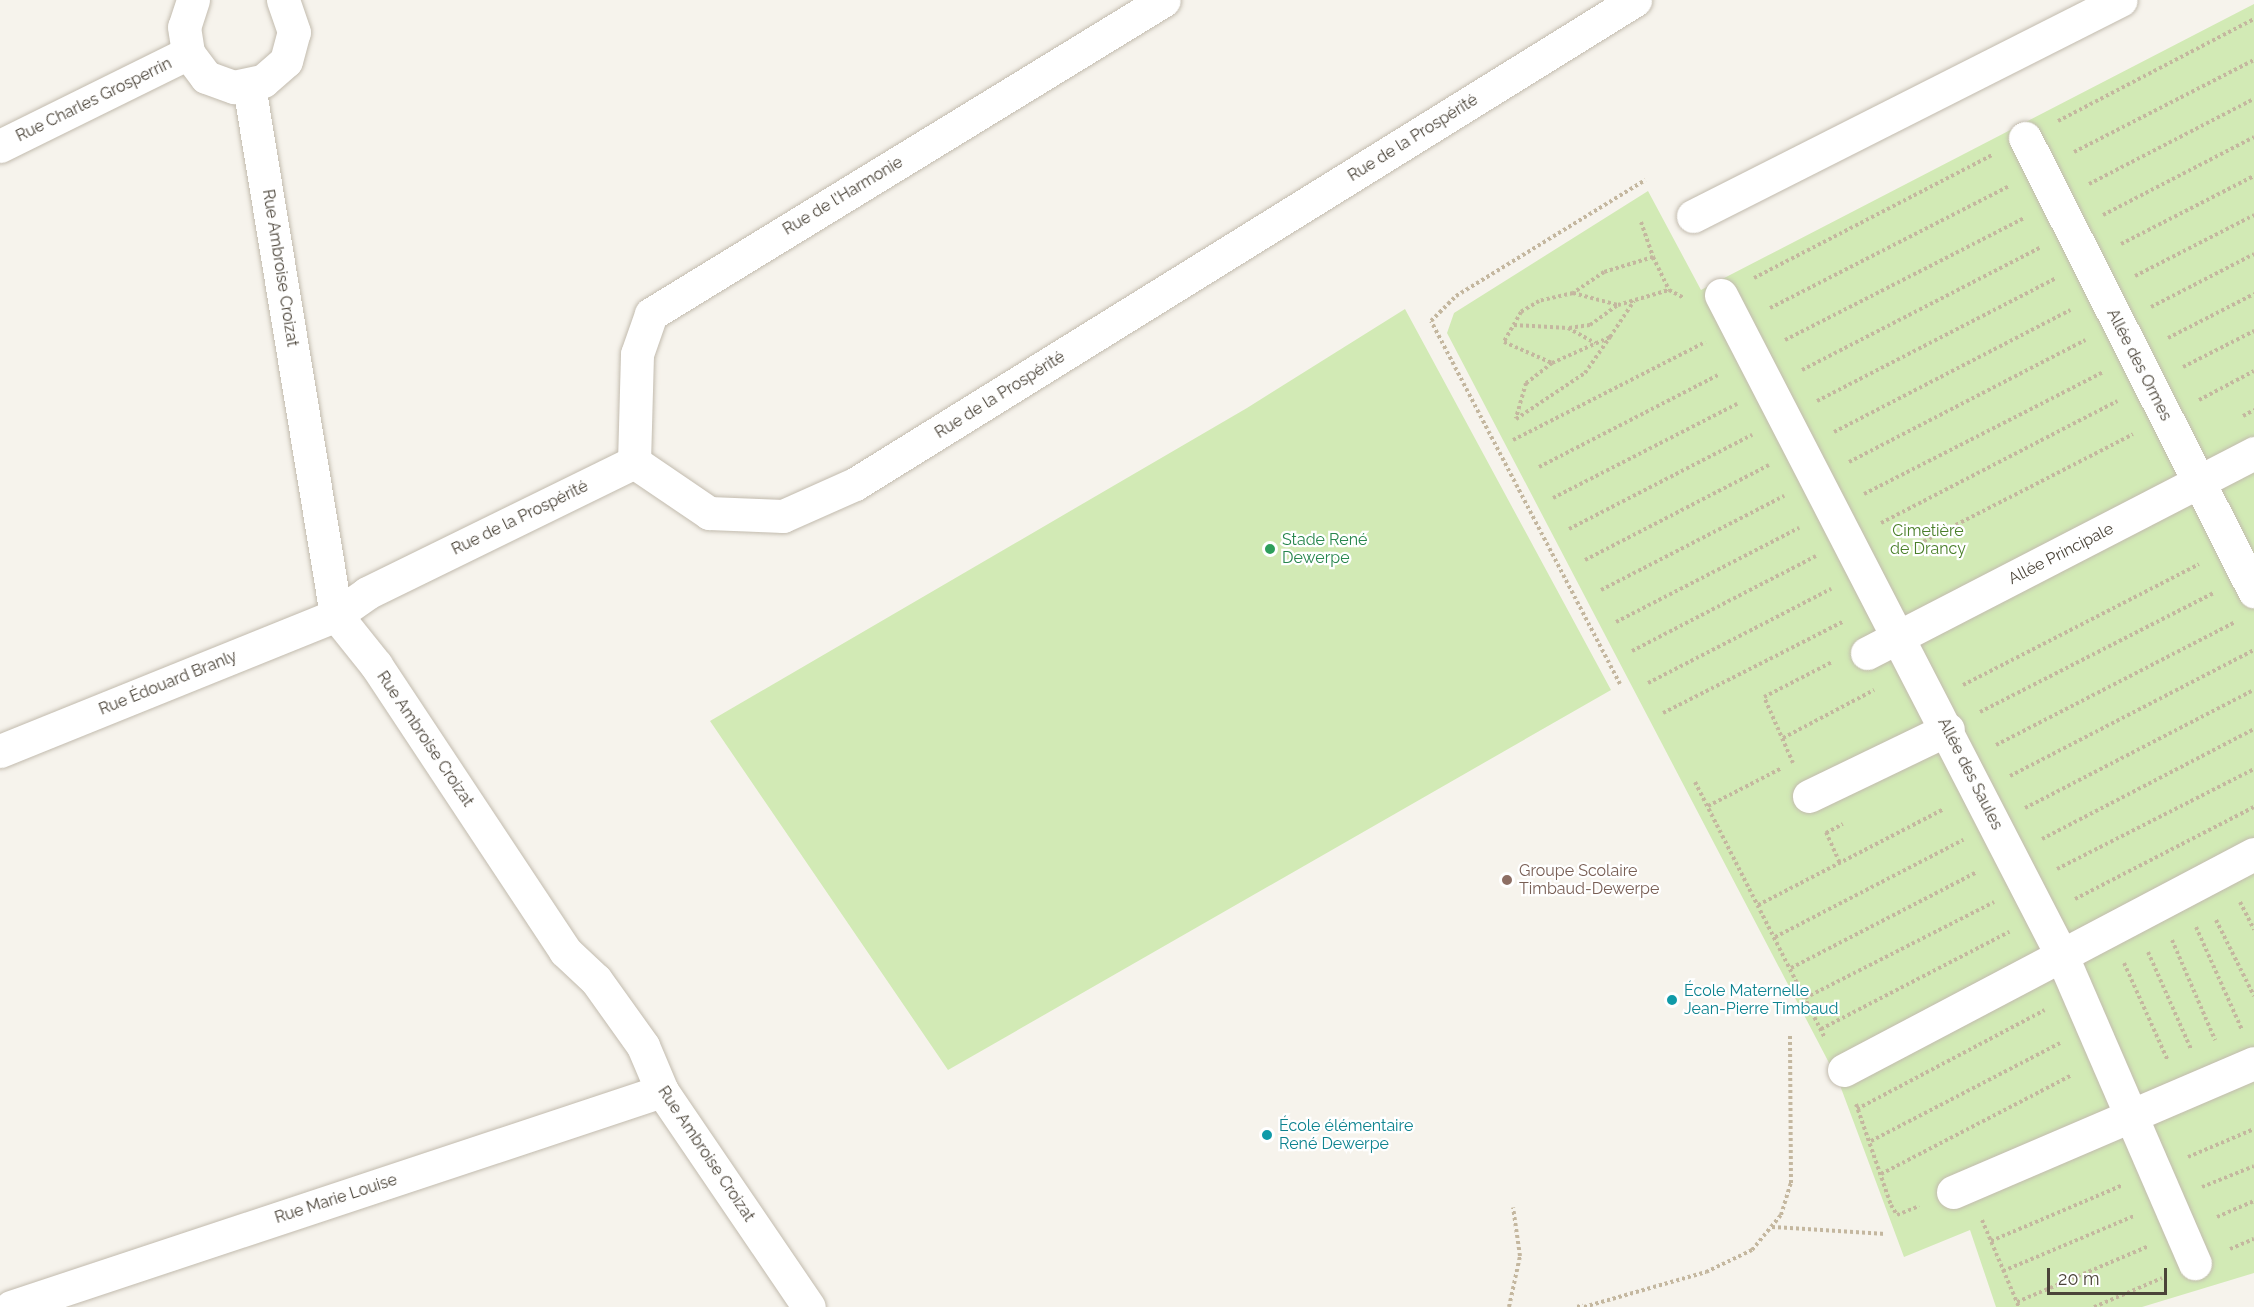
<!DOCTYPE html>
<html>
<head>
<meta charset="utf-8">
<style>
  body { margin:0 }
  #map { position:relative; width:2254px; height:1307px; overflow:hidden; background:#f6f3ec; font-family:Raleway,sans-serif }
  div>[style] { position:absolute }
  .green>* { inset:0; background:#d2eab5 }
  .path>* { height:4px; margin-top:-2px; transform-origin:0; background:repeating-linear-gradient(90deg,#c4b79f 0 3px,transparent 0 6px) }
  .roads { filter:drop-shadow(0 0 2px #c2bbae) drop-shadow(0 0 2px #c2bbae) }
  .minor>* { height:33px; margin:-16.5px; padding:0 16.5px; transform-origin:16.5px; border-radius:16.5px; background:#fff }
  .dots>* { width:16px; height:16px; translate:-50% -50%; box-sizing:border-box; border:3px solid #fff; border-radius:50% }
  span { translate:-50% -50%; white-space:nowrap; text-align:center; line-height:1.15; -webkit-text-stroke:4.5px #fff; paint-order:stroke }
  .street-label { font-size:16px; color:#4b4439 }
  .park-label { font-size:16px; color:#4a7f2a }
  .leisure-label { font-size:16px; color:#27864d }
  .left { translate:0 -50%; text-align:left }
  .education-label { font-size:16px; color:#785e54 }
  .culture-label { font-size:16px; color:#0d838f }
  .scale { position:absolute; left:2047px; top:1268px; width:120px; height:27px; box-sizing:border-box; border:3px solid #4b4439; border-top:0; padding-left:8px; font-size:18px; line-height:21px; white-space:nowrap; color:#4b4439; -webkit-text-stroke:4px #fff; paint-order:stroke }
</style>
</head>
<body>
<div id="map">
  <div class="green">
    <div style="clip-path:polygon(2254px 4px,2254px 1273px,2142px 1307px,1996px 1307px,1970px 1230px,1904px 1257px,1838px 1080px,1447px 333px,1454px 313px,1648px 191px,1701px 290px)"></div>
    <div style="clip-path:polygon(1405px 309px,1611px 690px,948px 1070px,710px 721px,1247px 408px)"></div>
  </div>
  <div class="path">
    <div style="left:2058px;top:121px;width:221px;rotate:-27.5deg"></div>
    <div style="left:2074px;top:152px;width:202px;rotate:-27.1deg"></div>
    <div style="left:2089px;top:184px;width:186px;rotate:-27.3deg"></div>
    <div style="left:2103px;top:215px;width:170px;rotate:-27.3deg"></div>
    <div style="left:1641px;top:222px;width:37px;rotate:71deg"></div>
    <div style="left:1653px;top:257px;width:51px;rotate:163deg"></div>
    <div style="left:1604px;top:272px;width:37px;rotate:146deg"></div>
    <div style="left:1573px;top:293px;width:47px;rotate:14.9deg"></div>
    <div style="left:1618px;top:305px;width:53px;rotate:-16.4deg"></div>
    <div style="left:1669px;top:290px;width:17px;rotate:28deg"></div>
    <div style="left:2121px;top:244px;width:149px;rotate:-27.1deg"></div>
    <div style="left:1653px;top:257px;width:37px;rotate:64deg"></div>
    <div style="left:2135px;top:276px;width:134px;rotate:-27.1deg"></div>
    <div style="left:1754px;top:278px;width:268px;rotate:-27.3deg"></div>
    <div style="left:1573px;top:293px;width:35px;rotate:167deg"></div>
    <div style="left:1539px;top:301px;width:21px;rotate:149deg"></div>
    <div style="left:1521px;top:312px;width:34px;rotate:120deg"></div>
    <div style="left:1504px;top:342px;width:52px;rotate:23.6deg"></div>
    <div style="left:1552px;top:363px;width:64px;rotate:-24.1deg"></div>
    <div style="left:1610px;top:337px;width:43px;rotate:-56.3deg"></div>
    <div style="left:2151px;top:307px;width:116px;rotate:-27.2deg"></div>
    <div style="left:1770px;top:308px;width:268px;rotate:-27deg"></div>
    <div style="left:1514px;top:325px;width:54px;rotate:3.2deg"></div>
    <div style="left:1568px;top:328px;width:31px;rotate:29deg"></div>
    <div style="left:1569px;top:328px;width:21px;rotate:-8deg"></div>
    <div style="left:1590px;top:325px;width:34px;rotate:-36deg"></div>
    <div style="left:2168px;top:338px;width:97px;rotate:-27.1deg"></div>
    <div style="left:1785px;top:340px;width:268px;rotate:-27deg"></div>
    <div style="left:1552px;top:363px;width:33px;rotate:142deg"></div>
    <div style="left:1526px;top:383px;width:37px;rotate:106deg"></div>
    <div style="left:1516px;top:419px;width:83px;rotate:-33.7deg"></div>
    <div style="left:1585px;top:373px;width:44px;rotate:-55.2deg"></div>
    <div style="left:2183px;top:367px;width:80px;rotate:-26.9deg"></div>
    <div style="left:1802px;top:370px;width:269px;rotate:-27.2deg"></div>
    <div style="left:2199px;top:400px;width:62px;rotate:-27.8deg"></div>
    <div style="left:1817px;top:401px;width:269px;rotate:-27.2deg"></div>
    <div style="left:2243px;top:416px;width:13px;rotate:-29deg"></div>
    <div style="left:1834px;top:432px;width:266px;rotate:-27.3deg"></div>
    <div style="left:1513px;top:440px;width:216px;rotate:-27deg"></div>
    <div style="left:1849px;top:462px;width:266px;rotate:-27.3deg"></div>
    <div style="left:1539px;top:467px;width:203px;rotate:-27.2deg"></div>
    <div style="left:1864px;top:494px;width:268px;rotate:-27deg"></div>
    <div style="left:1553px;top:498px;width:207px;rotate:-27.1deg"></div>
    <div style="left:1881px;top:523px;width:266px;rotate:-27.3deg"></div>
    <div style="left:1569px;top:529px;width:206px;rotate:-27.2deg"></div>
    <div style="left:1897px;top:555px;width:265px;rotate:-27.1deg"></div>
    <div style="left:1585px;top:560px;width:207px;rotate:-27.3deg"></div>
    <div style="left:1601px;top:590px;width:206px;rotate:-27.2deg"></div>
    <div style="left:1616px;top:622px;width:206px;rotate:-27.2deg"></div>
    <div style="left:1632px;top:651px;width:207px;rotate:-27.3deg"></div>
    <div style="left:1648px;top:683px;width:206px;rotate:-27.2deg"></div>
    <div style="left:1620px;top:684px;width:409px;rotate:-117.5deg"></div>
    <div style="left:1431px;top:321px;width:35px;rotate:-45deg"></div>
    <div style="left:1456px;top:296px;width:222px;rotate:-31.5deg"></div>
    <div style="left:1963px;top:685px;width:265px;rotate:-27.1deg"></div>
    <div style="left:1980px;top:712px;width:263px;rotate:-27deg"></div>
    <div style="left:1663px;top:713px;width:203px;rotate:-26.9deg"></div>
    <div style="left:1783px;top:738px;width:103px;rotate:-27.8deg"></div>
    <div style="left:1996px;top:745px;width:269px;rotate:-27.2deg"></div>
    <div style="left:1793px;top:763px;width:72px;rotate:-113.7deg"></div>
    <div style="left:1764px;top:697px;width:76px;rotate:-27.2deg"></div>
    <div style="left:2010px;top:776px;width:275px;rotate:-27.3deg"></div>
    <div style="left:1695px;top:782px;width:287px;rotate:63.1deg"></div>
    <div style="left:1708px;top:806px;width:83px;rotate:-27.2deg"></div>
    <div style="left:2025px;top:808px;width:258px;rotate:-27.3deg"></div>
    <div style="left:1826px;top:832px;width:34px;rotate:66deg"></div>
    <div style="left:1826px;top:833px;width:19px;rotate:-28deg"></div>
    <div style="left:2042px;top:839px;width:239px;rotate:-27.4deg"></div>
    <div style="left:2057px;top:869px;width:221px;rotate:-26.9deg"></div>
    <div style="left:2075px;top:899px;width:201px;rotate:-27.2deg"></div>
    <div style="left:2240px;top:902px;width:31px;rotate:63deg"></div>
    <div style="left:1758px;top:905px;width:209px;rotate:-27.3deg"></div>
    <div style="left:2216px;top:920px;width:85px;rotate:63.4deg"></div>
    <div style="left:2196px;top:927px;width:113px;rotate:65.9deg"></div>
    <div style="left:1775px;top:937px;width:212px;rotate:-27.3deg"></div>
    <div style="left:2172px;top:940px;width:109px;rotate:66.7deg"></div>
    <div style="left:2148px;top:952px;width:106px;rotate:66.1deg"></div>
    <div style="left:2124px;top:963px;width:107px;rotate:65.8deg"></div>
    <div style="left:1791px;top:968px;width:209px;rotate:-27.3deg"></div>
    <div style="left:1805px;top:998px;width:212px;rotate:-26.9deg"></div>
    <div style="left:1821px;top:1029px;width:212px;rotate:-27.3deg"></div>
    <div style="left:1856px;top:1104px;width:107px;rotate:70.9deg"></div>
    <div style="left:1891px;top:1205px;width:12px;rotate:59deg"></div>
    <div style="left:1897px;top:1215px;width:24px;rotate:-22deg"></div>
    <div style="left:1857px;top:1109px;width:212px;rotate:-27.8deg"></div>
    <div style="left:1871px;top:1141px;width:213px;rotate:-27.4deg"></div>
    <div style="left:2188px;top:1157px;width:72px;rotate:-23deg"></div>
    <div style="left:1881px;top:1174px;width:215px;rotate:-27.4deg"></div>
    <div style="left:2202px;top:1187px;width:56px;rotate:-22deg"></div>
    <div style="left:2217px;top:1217px;width:40px;rotate:-23.4deg"></div>
    <div style="left:1982px;top:1220px;width:95px;rotate:67deg"></div>
    <div style="left:1772px;top:1227px;width:114px;rotate:3.5deg"></div>
    <div style="left:1991px;top:1241px;width:143px;rotate:-23deg"></div>
    <div style="left:2230px;top:1249px;width:26px;rotate:-23deg"></div>
    <div style="left:2003px;top:1271px;width:142px;rotate:-22.8deg"></div>
    <div style="left:2017px;top:1302px;width:143px;rotate:-23deg"></div>
    <div style="left:1509px;top:1307px;width:52px;rotate:-77.8deg"></div>
    <div style="left:1520px;top:1256px;width:49px;rotate:-98.1deg"></div>
    <div style="left:1577px;top:1307px;width:6px;rotate:-18deg"></div>
    <div style="left:1584px;top:1307px;width:127px;rotate:-16deg"></div>
    <div style="left:1706px;top:1272px;width:51px;rotate:-25.6deg"></div>
    <div style="left:1752px;top:1250px;width:45px;rotate:-50.4deg"></div>
    <div style="left:1781px;top:1215px;width:34px;rotate:-73deg"></div>
    <div style="left:1791px;top:1183px;width:147px;rotate:-90.4deg"></div>
    <div style="left:2094px;top:1307px;width:74px;rotate:-23.1deg"></div>
  </div>
  <div class="roads">
    <div class="minor">
      <div style="left:193px;top:0;width:28px;rotate:108deg"></div>
      <div style="left:184px;top:27px;width:26px;rotate:81deg"></div>
      <div style="left:188px;top:53px;width:30px;rotate:53deg"></div>
      <div style="left:206px;top:77px;width:30px;rotate:20deg"></div>
      <div style="left:234px;top:87px;width:30px;rotate:-12deg"></div>
      <div style="left:263px;top:81px;width:30px;rotate:-41deg"></div>
      <div style="left:286px;top:61px;width:30px;rotate:-75deg"></div>
      <div style="left:294px;top:32px;width:34px;rotate:-109deg"></div>
      <div style="left:249px;top:86px;width:536px;rotate:80.66deg"></div>
      <div style="left:336px;top:615px;width:64px;rotate:51.3deg"></div>
      <div style="left:376px;top:665px;width:343px;rotate:56.5deg"></div>
      <div style="left:565px;top:951px;width:42px;rotate:43.1deg"></div>
      <div style="left:596px;top:980px;width:81px;rotate:54.5deg"></div>
      <div style="left:643px;top:1046px;width:49px;rotate:67.1deg"></div>
      <div style="left:662px;top:1091px;width:261px;rotate:55.8deg"></div>
      <div style="left:2025px;top:138px;width:508px;rotate:63.18deg"></div>
      <div style="left:0;top:146px;width:210px;rotate:-26.3deg"></div>
      <div style="left:1693px;top:216px;width:479px;rotate:-26.8deg"></div>
      <div style="left:1721px;top:295px;width:742px;rotate:62.71deg"></div>
      <div style="left:2061px;top:954px;width:337px;rotate:66.6deg"></div>
      <div style="left:634px;top:462px;width:91px;rotate:34.2deg"></div>
      <div style="left:709px;top:513px;width:74px;rotate:2.3deg"></div>
      <div style="left:783px;top:516px;width:79px;rotate:-24deg"></div>
      <div style="left:855px;top:484px;width:918px;rotate:-31.82deg"></div>
      <div style="left:634px;top:462px;width:108px;rotate:-88.4deg"></div>
      <div style="left:637px;top:354px;width:42px;rotate:-70.7deg"></div>
      <div style="left:651px;top:314px;width:601px;rotate:-31.47deg"></div>
      <div style="left:1867px;top:653px;width:436px;rotate:-27.3deg"></div>
      <div style="left:0;top:751px;width:362px;rotate:-22deg"></div>
      <div style="left:336px;top:615px;width:38px;rotate:-35deg"></div>
      <div style="left:367px;top:593px;width:297px;rotate:-26.1deg"></div>
      <div style="left:1809px;top:796px;width:154px;rotate:-25.7deg"></div>
      <div style="left:1844px;top:1070px;width:463px;rotate:-27.8deg"></div>
      <div style="left:1953px;top:1192px;width:327px;rotate:-23.2deg"></div>
      <div style="left:11px;top:1307px;width:686px;rotate:-18.36deg"></div>
    </div>
  </div>
  <div class="dots">
    <div style="left:1270px;top:549px;background:#2e9e5b"></div>
    <div style="left:1507px;top:880px;background:#8d6e63"></div>
    <div style="left:1672px;top:1000px;background:#0f9aa8"></div>
    <div style="left:1267px;top:1135px;background:#0f9aa8"></div>
  </div>
  <div class="street-label">
    <span style="left:94px;top:100px;rotate:-26deg">Rue Charles Grosperrin</span>
    <span style="left:1413px;top:138px;rotate:-32deg">Rue de la Prospérité</span>
    <span style="left:843px;top:196px;rotate:-31deg">Rue de l'Harmonie</span>
    <span style="left:280px;top:268px;rotate:81deg">Rue Ambroise Croizat</span>
    <span style="left:2139px;top:365px;rotate:63deg">Allée des Ormes</span>
    <span style="left:1000px;top:395px;rotate:-32deg">Rue de la Prospérité</span>
    <span style="left:520px;top:518px;rotate:-26deg">Rue de la Prospérité</span>
    <span style="left:2061px;top:554px;rotate:-27deg">Allée Principale</span>
    <span style="left:168px;top:683px;rotate:-22deg">Rue Édouard Branly</span>
    <span style="left:425px;top:739px;rotate:56deg">Rue Ambroise Croizat</span>
    <span style="left:1970px;top:774px;rotate:63deg">Allée des Saules</span>
    <span style="left:706px;top:1154px;rotate:56deg">Rue Ambroise Croizat</span>
    <span style="left:336px;top:1199px;rotate:-18deg">Rue Marie Louise</span>
  </div>
  <div class="park-label">
    <span style="left:1928px;top:540px">Cimetière<br>de Drancy</span>
  </div>
  <div class="leisure-label">
    <span class="left" style="left:1282px;top:549px">Stade René<br>Dewerpe</span>
  </div>
  <div class="education-label">
    <span class="left" style="left:1519px;top:880px">Groupe Scolaire<br>Timbaud-Dewerpe</span>
  </div>
  <div class="culture-label">
    <span class="left" style="left:1684px;top:1000px">École Maternelle<br>Jean-Pierre Timbaud</span>
    <span class="left" style="left:1279px;top:1135px">École élémentaire<br>René Dewerpe</span>
  </div>
  <div class="scale">20 m</div>
</div>
</body>
</html>
